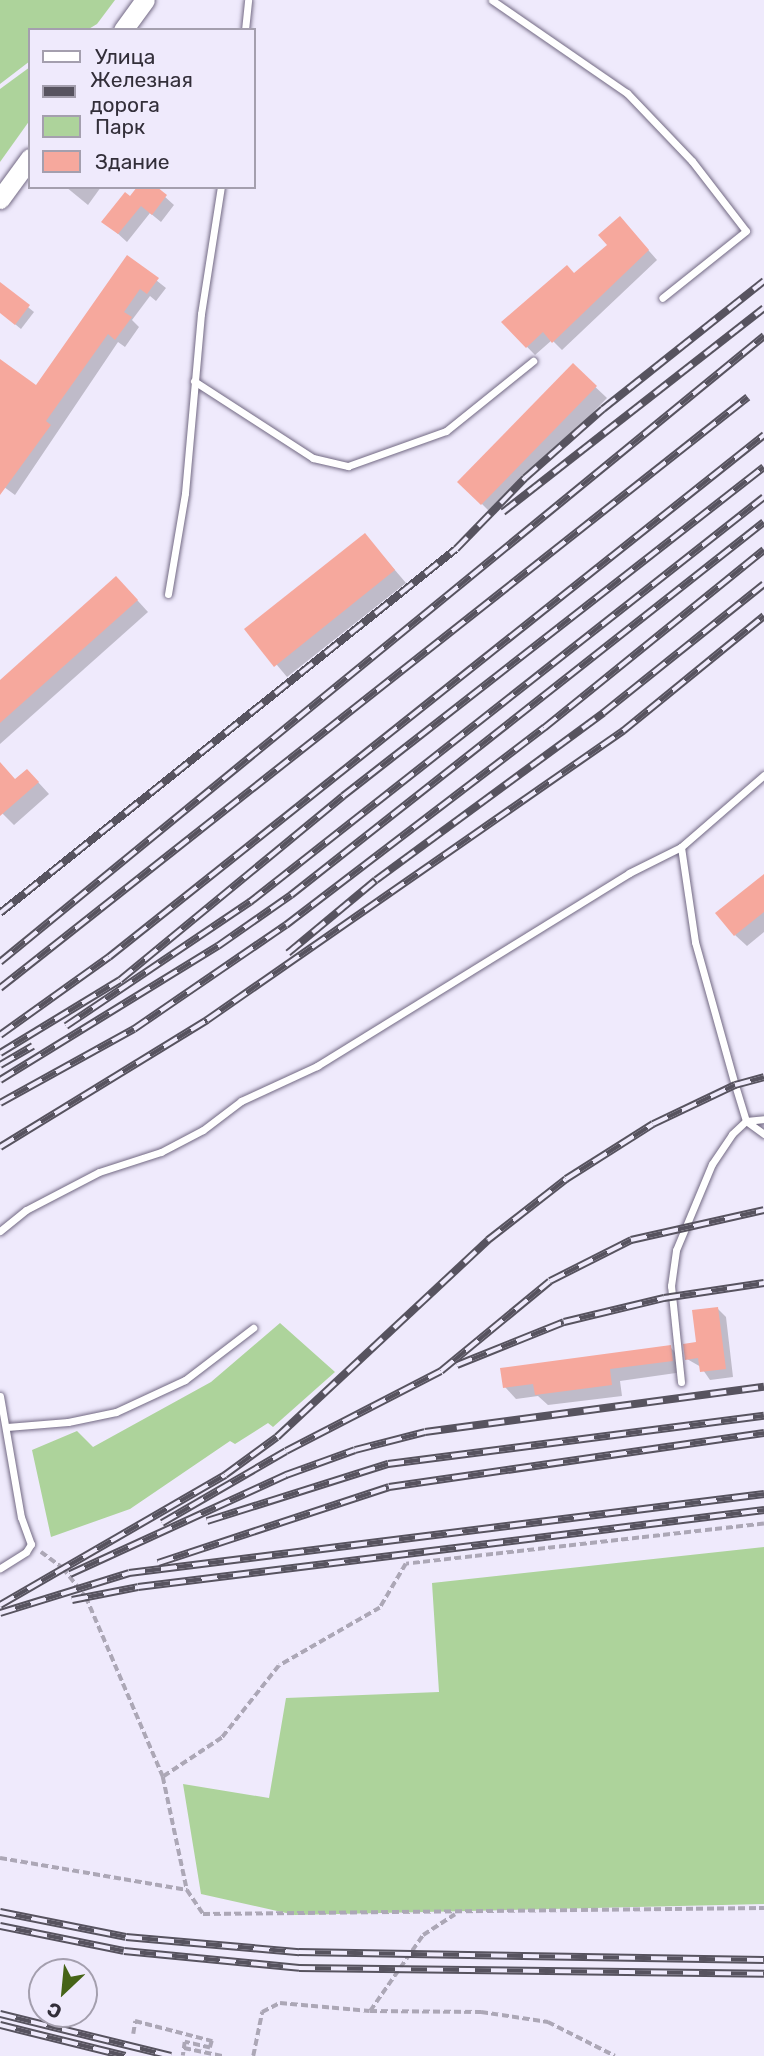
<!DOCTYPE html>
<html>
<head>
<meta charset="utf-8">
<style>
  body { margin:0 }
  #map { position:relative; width:764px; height:2056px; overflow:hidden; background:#efeafc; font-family:Rubik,sans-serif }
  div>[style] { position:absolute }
  .green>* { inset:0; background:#add39b }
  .shadow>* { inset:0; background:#0003 }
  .building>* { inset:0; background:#f6a89d }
  .path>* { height:3.5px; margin-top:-1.75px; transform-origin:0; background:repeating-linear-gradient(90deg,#aca7b6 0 7px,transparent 0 10.5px) }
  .roads { filter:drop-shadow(0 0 2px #726983) drop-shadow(0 0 2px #726983) }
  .lane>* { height:7px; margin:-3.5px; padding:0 3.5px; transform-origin:3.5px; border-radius:3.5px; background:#fff }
  .secondary>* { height:19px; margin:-9.5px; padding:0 9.5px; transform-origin:9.5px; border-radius:9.5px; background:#fff }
  .rail>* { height:8px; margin-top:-4px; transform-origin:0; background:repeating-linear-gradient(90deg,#efeafc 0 16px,#57535f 0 32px); box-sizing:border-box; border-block:2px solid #57535f }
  span { translate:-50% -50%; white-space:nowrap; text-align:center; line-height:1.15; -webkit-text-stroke:6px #efeafc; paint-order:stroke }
  .legend { position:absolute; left:28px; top:28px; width:228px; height:161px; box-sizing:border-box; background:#efeafc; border:2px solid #a49fae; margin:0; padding:9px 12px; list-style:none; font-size:21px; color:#332f3a }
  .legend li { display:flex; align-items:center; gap:14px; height:35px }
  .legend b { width:35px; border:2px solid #a49fae }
  .north { position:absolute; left:28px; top:1958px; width:70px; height:70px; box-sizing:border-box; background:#efeafc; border:2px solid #a49fae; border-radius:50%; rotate:206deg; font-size:19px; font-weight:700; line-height:28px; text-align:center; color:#332f3a }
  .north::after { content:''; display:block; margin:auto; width:24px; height:32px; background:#466417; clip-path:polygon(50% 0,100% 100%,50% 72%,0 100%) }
</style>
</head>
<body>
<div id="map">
  <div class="green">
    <div style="clip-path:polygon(0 0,115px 0,97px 24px,87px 30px,30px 30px,30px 61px,0 84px)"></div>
    <div style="clip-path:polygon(30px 67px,30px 120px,0 162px,0 89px)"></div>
    <div style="clip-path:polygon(280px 1323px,335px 1372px,273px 1427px,268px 1423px,235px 1444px,230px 1441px,130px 1509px,51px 1537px,32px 1450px,77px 1431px,93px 1447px,211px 1382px)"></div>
    <div style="clip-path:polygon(764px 1547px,764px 1904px,295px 1915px,201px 1894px,183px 1784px,269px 1798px,286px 1698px,439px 1692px,432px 1583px)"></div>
  </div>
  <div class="shadow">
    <div style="clip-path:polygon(66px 187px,101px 187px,88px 205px)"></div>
    <div style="clip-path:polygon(154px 187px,174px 205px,161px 222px,150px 213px,127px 242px,104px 221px,131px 198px)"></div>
    <div style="clip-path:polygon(628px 227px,657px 260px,562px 350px,552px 340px,535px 355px,503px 322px,575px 275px)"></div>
    <div style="clip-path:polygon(127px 257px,166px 288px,156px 301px,150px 296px,132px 320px,139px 327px,125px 347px,118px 342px,15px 495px,0 484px,0 363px,36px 388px)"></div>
    <div style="clip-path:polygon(2px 286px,34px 312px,21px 329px,0 312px)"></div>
    <div style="clip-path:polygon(573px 366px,607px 398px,493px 515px,460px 482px)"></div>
    <div style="clip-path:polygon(365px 535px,406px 583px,287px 677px,247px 629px)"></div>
    <div style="clip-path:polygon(128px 590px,148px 612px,0 744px,0 683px)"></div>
    <div style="clip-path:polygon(0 764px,16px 781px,38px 782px,49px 794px,14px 825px,0 811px)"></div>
    <div style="clip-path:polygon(764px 876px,764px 932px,747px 946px,735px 935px)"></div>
    <div style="clip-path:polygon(718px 1309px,726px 1317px,733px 1377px,710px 1380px,701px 1367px,687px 1359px)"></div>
    <div style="clip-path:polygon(670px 1347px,682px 1359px,683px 1372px,620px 1381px,622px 1396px,548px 1405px,538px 1396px,516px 1399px,505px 1387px)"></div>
  </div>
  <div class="building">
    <div style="clip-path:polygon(137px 187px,157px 187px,167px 195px,152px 215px,141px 206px,118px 234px,101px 222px,125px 192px,130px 196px)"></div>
    <div style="clip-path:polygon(620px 216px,649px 250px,552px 343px,543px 332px,526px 348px,501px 322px,567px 265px,574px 273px,607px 245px,598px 235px)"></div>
    <div style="clip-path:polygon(127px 255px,159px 278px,147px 294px,140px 289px,124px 312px,132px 317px,115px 340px,108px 334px,46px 421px,51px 425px,0 495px,0 359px,36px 385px)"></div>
    <div style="clip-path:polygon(0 282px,30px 305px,15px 325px,0 313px)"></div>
    <div style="clip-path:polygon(573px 363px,597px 386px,481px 505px,457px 482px)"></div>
    <div style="clip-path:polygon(365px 533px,395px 570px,274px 667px,244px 629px)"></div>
    <div style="clip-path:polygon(116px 576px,138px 600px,0 723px,0 680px)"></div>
    <div style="clip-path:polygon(0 762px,15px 779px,27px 769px,39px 782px,0 816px)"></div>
    <div style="clip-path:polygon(764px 874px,764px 912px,734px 936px,715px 913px)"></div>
    <div style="clip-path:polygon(718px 1307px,726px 1369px,700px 1372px,698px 1358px,685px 1360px,683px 1344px,696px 1342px,692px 1310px)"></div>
    <div style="clip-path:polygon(671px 1345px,673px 1361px,610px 1369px,612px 1385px,535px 1395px,533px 1384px,503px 1388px,500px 1368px)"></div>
  </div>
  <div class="path">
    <div style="left:764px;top:1524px;width:360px;rotate:173.6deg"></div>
    <div style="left:406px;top:1564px;width:51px;rotate:120.6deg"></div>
    <div style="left:380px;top:1608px;width:116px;rotate:150.1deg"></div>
    <div style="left:279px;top:1666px;width:92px;rotate:128.4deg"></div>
    <div style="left:222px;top:1738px;width:71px;rotate:146.5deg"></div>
    <div style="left:163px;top:1777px;width:116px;rotate:78deg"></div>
    <div style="left:187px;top:1890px;width:29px;rotate:56deg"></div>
    <div style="left:203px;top:1914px;width:561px;rotate:-0.61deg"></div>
    <div style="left:41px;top:1552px;width:27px;rotate:36deg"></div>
    <div style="left:63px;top:1568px;width:37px;rotate:52deg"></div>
    <div style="left:86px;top:1597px;width:196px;rotate:66.8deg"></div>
    <div style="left:0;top:1858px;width:190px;rotate:9.7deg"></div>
    <div style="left:370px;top:2011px;width:93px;rotate:-55.1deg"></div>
    <div style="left:423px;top:1935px;width:38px;rotate:-33deg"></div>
    <div style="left:133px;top:2034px;width:13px;rotate:-81deg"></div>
    <div style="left:135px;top:2021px;width:80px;rotate:14.6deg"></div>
    <div style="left:212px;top:2041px;width:7px;rotate:106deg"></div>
    <div style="left:210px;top:2048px;width:26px;rotate:-167deg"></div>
    <div style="left:185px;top:2042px;width:14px;rotate:98deg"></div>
    <div style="left:184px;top:2048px;width:40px;rotate:12deg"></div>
    <div style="left:253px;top:2056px;width:45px;rotate:-78.4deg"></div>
    <div style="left:262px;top:2012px;width:20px;rotate:-27deg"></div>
    <div style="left:280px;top:2003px;width:90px;rotate:5.1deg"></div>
    <div style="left:370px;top:2011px;width:111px;rotate:0.5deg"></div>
    <div style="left:481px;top:2012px;width:68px;rotate:8.5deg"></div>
    <div style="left:548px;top:2022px;width:75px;rotate:26.9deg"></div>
  </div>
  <div class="roads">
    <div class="lane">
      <div style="left:492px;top:0;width:164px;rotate:34.6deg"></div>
      <div style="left:627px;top:93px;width:94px;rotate:46.3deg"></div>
      <div style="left:692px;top:161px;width:88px;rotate:52.4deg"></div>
      <div style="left:746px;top:231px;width:107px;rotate:141.4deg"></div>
      <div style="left:245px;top:30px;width:30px;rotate:-84deg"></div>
      <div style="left:194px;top:381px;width:142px;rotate:32.9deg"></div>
      <div style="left:313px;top:458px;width:36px;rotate:13deg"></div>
      <div style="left:348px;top:466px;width:104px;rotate:-19.7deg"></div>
      <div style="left:446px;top:431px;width:112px;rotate:-38.8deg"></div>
      <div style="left:168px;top:594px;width:102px;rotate:-80.4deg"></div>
      <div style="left:185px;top:493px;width:180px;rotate:-84.9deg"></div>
      <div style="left:201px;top:314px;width:129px;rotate:-81.1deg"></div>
      <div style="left:681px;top:847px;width:96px;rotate:81.6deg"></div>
      <div style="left:695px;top:942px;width:148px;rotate:74.4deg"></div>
      <div style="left:735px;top:1085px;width:38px;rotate:73deg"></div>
      <div style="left:746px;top:1121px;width:22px;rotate:36deg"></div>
      <div style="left:0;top:1231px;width:33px;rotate:-39deg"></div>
      <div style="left:26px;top:1210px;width:82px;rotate:-27.5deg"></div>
      <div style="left:99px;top:1172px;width:65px;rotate:-17.9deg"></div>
      <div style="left:161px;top:1152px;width:47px;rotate:-27.6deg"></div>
      <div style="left:203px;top:1130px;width:48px;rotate:-37.3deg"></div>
      <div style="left:241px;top:1101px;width:84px;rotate:-24.7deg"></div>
      <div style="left:317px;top:1066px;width:367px;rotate:-31.7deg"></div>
      <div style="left:629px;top:873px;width:58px;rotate:-26.6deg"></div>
      <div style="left:681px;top:847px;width:110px;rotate:-40.9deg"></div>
      <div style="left:681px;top:1382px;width:97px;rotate:-95.9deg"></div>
      <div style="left:671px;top:1286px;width:36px;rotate:-82deg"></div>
      <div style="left:676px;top:1250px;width:93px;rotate:-67.3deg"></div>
      <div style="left:712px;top:1164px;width:36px;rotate:-56deg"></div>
      <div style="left:732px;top:1134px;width:19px;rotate:-43deg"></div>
      <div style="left:746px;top:1121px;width:18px;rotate:-6deg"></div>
      <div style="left:0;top:1396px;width:123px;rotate:80.2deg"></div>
      <div style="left:21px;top:1517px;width:29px;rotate:70deg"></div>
      <div style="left:31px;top:1544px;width:9px;rotate:122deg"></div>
      <div style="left:26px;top:1552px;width:31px;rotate:148deg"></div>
      <div style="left:7px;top:1427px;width:61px;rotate:-4.7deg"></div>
      <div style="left:68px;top:1422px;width:49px;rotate:-11.8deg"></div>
      <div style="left:116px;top:1412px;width:76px;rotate:-24.9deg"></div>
      <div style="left:185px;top:1380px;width:86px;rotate:-37.4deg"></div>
    </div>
    <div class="secondary">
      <div style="left:123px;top:30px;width:37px;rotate:-54deg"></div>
      <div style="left:0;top:199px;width:51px;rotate:-53.8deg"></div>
    </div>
  </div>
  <div class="rail">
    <div style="left:503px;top:512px;width:331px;rotate:-38deg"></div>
    <div style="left:0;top:913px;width:583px;rotate:-38.6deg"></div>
    <div style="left:456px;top:549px;width:99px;rotate:-45.8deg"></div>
    <div style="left:525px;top:478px;width:104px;rotate:-41.5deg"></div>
    <div style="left:603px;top:409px;width:206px;rotate:-38.5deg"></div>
    <div style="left:288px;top:953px;width:114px;rotate:-39.7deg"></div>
    <div style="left:376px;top:880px;width:282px;rotate:-36.3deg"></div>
    <div style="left:603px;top:713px;width:206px;rotate:-38.7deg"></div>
    <div style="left:0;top:962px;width:988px;rotate:-39.33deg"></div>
    <div style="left:0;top:988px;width:953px;rotate:-38.31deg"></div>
    <div style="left:66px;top:1026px;width:222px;rotate:-34deg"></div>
    <div style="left:250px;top:902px;width:654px;rotate:-38.24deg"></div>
    <div style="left:0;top:1035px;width:134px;rotate:-35.6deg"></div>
    <div style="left:109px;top:957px;width:838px;rotate:-38.55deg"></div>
    <div style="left:0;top:1053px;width:140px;rotate:-31.3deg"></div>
    <div style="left:120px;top:980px;width:289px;rotate:-39.5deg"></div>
    <div style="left:343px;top:796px;width:534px;rotate:-38.01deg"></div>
    <div style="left:0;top:1065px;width:38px;rotate:-30deg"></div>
    <div style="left:0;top:1080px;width:256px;rotate:-31.6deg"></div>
    <div style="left:218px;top:946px;width:89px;rotate:-34.9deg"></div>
    <div style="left:291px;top:895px;width:602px;rotate:-38.26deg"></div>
    <div style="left:0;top:1103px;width:153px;rotate:-28.9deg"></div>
    <div style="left:134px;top:1029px;width:184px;rotate:-34.4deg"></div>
    <div style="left:286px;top:925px;width:325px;rotate:-37.4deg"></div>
    <div style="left:544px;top:728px;width:283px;rotate:-39deg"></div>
    <div style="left:0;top:1147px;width:243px;rotate:-31.5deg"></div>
    <div style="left:207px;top:1020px;width:507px;rotate:-34.79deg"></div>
    <div style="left:623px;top:731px;width:182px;rotate:-39.2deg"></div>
    <div style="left:457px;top:1365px;width:115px;rotate:-21.9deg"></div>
    <div style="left:564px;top:1322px;width:103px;rotate:-13.5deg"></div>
    <div style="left:664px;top:1298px;width:101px;rotate:-8.5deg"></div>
    <div style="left:207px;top:1521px;width:190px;rotate:-17.5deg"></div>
    <div style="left:388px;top:1464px;width:379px;rotate:-7.3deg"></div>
    <div style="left:162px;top:1523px;width:143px;rotate:-30.1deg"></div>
    <div style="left:286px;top:1451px;width:174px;rotate:-27.3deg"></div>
    <div style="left:441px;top:1371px;width:141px;rotate:-39.5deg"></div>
    <div style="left:550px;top:1281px;width:91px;rotate:-26.8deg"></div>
    <div style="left:631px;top:1240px;width:136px;rotate:-12.7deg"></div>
    <div style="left:158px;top:1563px;width:243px;rotate:-18.2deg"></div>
    <div style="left:389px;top:1487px;width:379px;rotate:-8.2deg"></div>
    <div style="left:70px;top:1574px;width:238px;rotate:-24.6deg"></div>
    <div style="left:286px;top:1475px;width:73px;rotate:-19.9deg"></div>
    <div style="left:355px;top:1450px;width:72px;rotate:-14.4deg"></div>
    <div style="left:425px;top:1432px;width:342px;rotate:-7.6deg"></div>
    <div style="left:72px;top:1600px;width:67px;rotate:-11.1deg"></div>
    <div style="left:138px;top:1587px;width:631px;rotate:-7.01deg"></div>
    <div style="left:0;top:1605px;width:260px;rotate:-30deg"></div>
    <div style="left:225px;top:1475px;width:64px;rotate:-36.2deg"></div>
    <div style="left:277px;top:1437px;width:289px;rotate:-43deg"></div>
    <div style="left:488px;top:1240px;width:99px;rotate:-38deg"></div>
    <div style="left:566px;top:1179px;width:103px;rotate:-32.3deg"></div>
    <div style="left:653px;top:1124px;width:91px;rotate:-25.4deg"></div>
    <div style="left:735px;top:1085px;width:30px;rotate:-15deg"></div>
    <div style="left:0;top:1613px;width:135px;rotate:-17.2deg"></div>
    <div style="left:129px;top:1573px;width:640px;rotate:-7.09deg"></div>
    <div style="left:0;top:1912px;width:128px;rotate:11.2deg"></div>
    <div style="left:126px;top:1937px;width:174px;rotate:5deg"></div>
    <div style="left:299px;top:1952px;width:465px;rotate:1deg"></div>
    <div style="left:0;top:1926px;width:126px;rotate:11.4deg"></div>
    <div style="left:124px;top:1951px;width:176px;rotate:5.5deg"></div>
    <div style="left:299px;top:1968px;width:465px;rotate:0.7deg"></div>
    <div style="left:0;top:2014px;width:176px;rotate:13.8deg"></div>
    <div style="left:0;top:2025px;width:129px;rotate:13.9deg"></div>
  </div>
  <ul class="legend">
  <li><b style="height:9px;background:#fff"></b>Улица</li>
  <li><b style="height:9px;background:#57535f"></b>Железная дорога</li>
  <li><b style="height:19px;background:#add39b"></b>Парк</li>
  <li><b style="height:19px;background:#f6a89d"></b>Здание</li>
  </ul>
  <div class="north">С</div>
</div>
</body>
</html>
